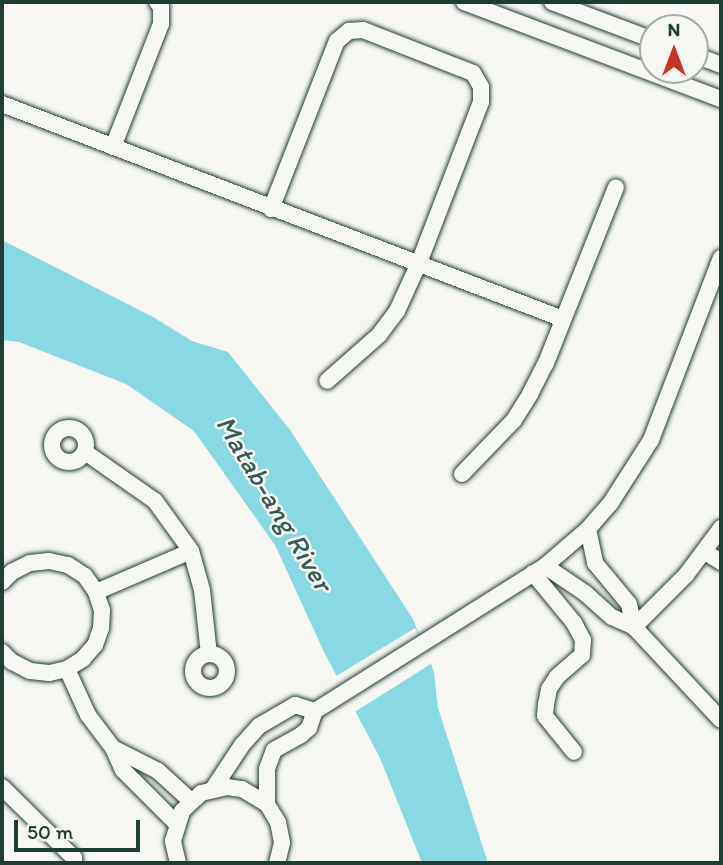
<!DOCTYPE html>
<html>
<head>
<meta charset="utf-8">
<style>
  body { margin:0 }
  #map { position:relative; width:723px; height:865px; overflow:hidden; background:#f6f6f2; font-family:Itim,sans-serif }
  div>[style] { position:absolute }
  .water>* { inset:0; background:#89d9e2 }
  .pier>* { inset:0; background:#f6f6f2 }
  .roads { filter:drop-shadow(0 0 2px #1f3d34) drop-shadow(0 0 2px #1f3d34) }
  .minor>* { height:16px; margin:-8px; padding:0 8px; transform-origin:8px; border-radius:8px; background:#f6f6f2 }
  .minor>.ring { margin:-8px; padding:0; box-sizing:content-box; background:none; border:16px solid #f6f6f2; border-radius:50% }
  span { translate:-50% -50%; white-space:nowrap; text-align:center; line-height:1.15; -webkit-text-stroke:5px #f6f6f2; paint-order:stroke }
  .water-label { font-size:28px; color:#345c57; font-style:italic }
  .frame { position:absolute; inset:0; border:4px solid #1f3d34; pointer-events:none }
  .north { position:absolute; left:639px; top:14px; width:70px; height:70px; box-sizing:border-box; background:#f6f6f2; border:2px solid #a0aca6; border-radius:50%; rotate:0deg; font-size:19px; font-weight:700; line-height:28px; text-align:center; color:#1f3d34 }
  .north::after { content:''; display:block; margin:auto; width:24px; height:32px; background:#c8321e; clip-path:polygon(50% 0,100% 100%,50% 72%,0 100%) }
  .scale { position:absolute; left:14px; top:820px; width:126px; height:32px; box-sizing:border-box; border:4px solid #1f3d34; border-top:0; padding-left:9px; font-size:21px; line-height:24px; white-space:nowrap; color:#1f3d34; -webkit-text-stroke:5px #f6f6f2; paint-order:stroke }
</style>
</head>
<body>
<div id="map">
  <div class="water">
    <div style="clip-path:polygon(2px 240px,153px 317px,192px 341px,228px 352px,290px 430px,413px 619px,434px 672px,438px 708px,488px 863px,422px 863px,380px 758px,324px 652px,275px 545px,194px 431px,126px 384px,19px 342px,2px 340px)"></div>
  </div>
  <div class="pier">
    <div style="clip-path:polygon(415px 628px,434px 662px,353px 713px,333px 678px)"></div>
  </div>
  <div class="roads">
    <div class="minor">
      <div style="left:464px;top:2px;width:275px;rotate:20.7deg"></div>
      <div style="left:552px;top:2px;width:108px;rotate:20.6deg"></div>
      <div style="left:695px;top:55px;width:28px;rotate:21deg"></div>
      <div style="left:2px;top:104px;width:601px;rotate:20.97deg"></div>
      <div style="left:113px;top:147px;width:132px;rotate:-68.7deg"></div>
      <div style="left:161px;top:24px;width:17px;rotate:-90deg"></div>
      <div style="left:161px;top:7px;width:6px;rotate:-129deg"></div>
      <div style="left:271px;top:209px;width:180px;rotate:-68.6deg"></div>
      <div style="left:337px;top:41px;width:16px;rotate:-40deg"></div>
      <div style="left:349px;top:31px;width:14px;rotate:-4deg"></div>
      <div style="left:363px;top:30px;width:118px;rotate:21.4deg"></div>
      <div style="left:473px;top:73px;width:16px;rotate:60deg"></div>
      <div style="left:481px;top:87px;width:15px;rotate:90deg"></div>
      <div style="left:481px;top:102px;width:175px;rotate:111.1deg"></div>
      <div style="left:418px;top:265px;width:51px;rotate:114.5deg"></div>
      <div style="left:397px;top:311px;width:30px;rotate:127deg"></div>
      <div style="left:379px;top:335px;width:69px;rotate:138.5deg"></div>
      <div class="ring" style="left:52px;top:428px;width:18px;height:18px"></div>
      <div style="left:85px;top:452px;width:85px;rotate:35deg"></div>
      <div style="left:155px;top:501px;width:62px;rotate:54.2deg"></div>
      <div style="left:462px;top:474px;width:75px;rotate:-46.1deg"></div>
      <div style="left:514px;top:420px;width:31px;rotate:-58deg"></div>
      <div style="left:530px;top:394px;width:35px;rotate:-63deg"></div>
      <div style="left:546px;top:363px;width:189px;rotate:-68.3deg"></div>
      <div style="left:588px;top:529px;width:35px;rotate:78deg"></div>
      <div style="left:595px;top:563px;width:53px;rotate:50.3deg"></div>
      <div style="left:629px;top:604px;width:24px;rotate:78deg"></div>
      <div style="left:705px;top:552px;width:19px;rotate:32deg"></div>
      <div style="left:545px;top:566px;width:48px;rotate:34deg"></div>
      <div style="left:585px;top:593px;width:36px;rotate:42deg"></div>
      <div style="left:612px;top:617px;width:24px;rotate:24deg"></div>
      <div style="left:634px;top:627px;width:127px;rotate:46.9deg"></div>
      <div style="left:533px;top:573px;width:65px;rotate:50.6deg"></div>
      <div style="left:574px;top:623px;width:19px;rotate:62deg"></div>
      <div style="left:583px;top:640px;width:15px;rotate:94deg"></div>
      <div style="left:582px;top:655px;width:33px;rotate:139deg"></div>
      <div style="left:557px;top:677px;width:14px;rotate:124deg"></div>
      <div style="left:549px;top:689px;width:15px;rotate:101deg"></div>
      <div style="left:546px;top:704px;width:12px;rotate:95deg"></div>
      <div style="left:545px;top:716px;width:46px;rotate:51.1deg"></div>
      <div style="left:2px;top:582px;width:14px;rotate:-45deg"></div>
      <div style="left:12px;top:572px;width:20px;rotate:-27deg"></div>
      <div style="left:30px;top:563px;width:19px;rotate:-6deg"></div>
      <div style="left:49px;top:561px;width:19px;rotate:12deg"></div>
      <div style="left:68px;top:565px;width:20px;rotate:33deg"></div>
      <div style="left:85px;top:576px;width:19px;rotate:55deg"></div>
      <div style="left:96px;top:592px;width:19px;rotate:72deg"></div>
      <div style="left:102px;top:610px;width:18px;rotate:93deg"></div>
      <div style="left:101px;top:628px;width:18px;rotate:109deg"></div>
      <div style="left:95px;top:645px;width:18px;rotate:131deg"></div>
      <div style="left:83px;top:659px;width:19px;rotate:148deg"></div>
      <div style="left:67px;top:669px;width:18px;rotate:167deg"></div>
      <div style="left:49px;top:673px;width:19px;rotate:-174deg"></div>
      <div style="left:30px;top:671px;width:20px;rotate:-153deg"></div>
      <div style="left:12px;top:662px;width:14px;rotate:-135deg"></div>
      <div style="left:96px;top:592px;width:103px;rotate:-23.3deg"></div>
      <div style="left:191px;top:551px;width:41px;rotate:74.2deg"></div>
      <div style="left:202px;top:590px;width:64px;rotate:83.8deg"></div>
      <div style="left:634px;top:627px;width:74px;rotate:-45deg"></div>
      <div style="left:686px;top:575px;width:59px;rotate:-53.3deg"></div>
      <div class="ring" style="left:193px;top:654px;width:18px;height:18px"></div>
      <div style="left:67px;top:669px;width:51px;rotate:65.5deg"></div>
      <div style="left:88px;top:715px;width:41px;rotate:52.9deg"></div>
      <div style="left:113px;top:748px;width:24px;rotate:66deg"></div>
      <div style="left:123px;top:770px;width:75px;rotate:45deg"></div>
      <div style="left:113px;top:748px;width:51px;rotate:27.1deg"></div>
      <div style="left:158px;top:771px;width:45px;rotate:42.3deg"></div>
      <div style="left:2px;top:787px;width:101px;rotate:44.6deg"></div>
      <div style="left:74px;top:858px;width:5px;rotate:90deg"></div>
      <div style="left:213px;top:789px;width:53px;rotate:-56.6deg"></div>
      <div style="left:242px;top:745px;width:25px;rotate:-48deg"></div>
      <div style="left:259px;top:726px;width:42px;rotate:-30.3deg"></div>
      <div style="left:295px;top:705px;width:21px;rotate:17deg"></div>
      <div style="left:267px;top:804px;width:35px;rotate:-90deg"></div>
      <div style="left:267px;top:769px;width:20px;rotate:-70deg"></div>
      <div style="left:274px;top:750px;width:31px;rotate:-29deg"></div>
      <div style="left:301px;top:735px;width:11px;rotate:-41deg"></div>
      <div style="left:309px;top:728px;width:18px;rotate:-71deg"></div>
      <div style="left:315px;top:711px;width:272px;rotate:-32.2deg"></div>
      <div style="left:545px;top:566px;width:57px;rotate:-40.7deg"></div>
      <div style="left:588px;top:529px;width:33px;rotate:-49deg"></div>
      <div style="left:610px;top:504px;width:76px;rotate:-57.4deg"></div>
      <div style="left:651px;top:440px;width:195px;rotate:-69deg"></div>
      <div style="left:178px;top:863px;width:23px;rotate:-103deg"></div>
      <div style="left:173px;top:841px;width:31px;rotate:-73deg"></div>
      <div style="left:182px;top:811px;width:26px;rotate:-43deg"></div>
      <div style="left:201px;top:793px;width:27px;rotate:-13deg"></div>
      <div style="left:227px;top:787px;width:15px;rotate:8deg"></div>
      <div style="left:242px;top:789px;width:29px;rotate:31deg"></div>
      <div style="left:267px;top:804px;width:21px;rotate:59deg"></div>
      <div style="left:278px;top:822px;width:21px;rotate:79deg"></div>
      <div style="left:282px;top:843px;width:21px;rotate:104deg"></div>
    </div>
  </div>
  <div class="water-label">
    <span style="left:275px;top:503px;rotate:59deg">Matab-ang River</span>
  </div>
  <div class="frame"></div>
  <div class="north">N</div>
  <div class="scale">50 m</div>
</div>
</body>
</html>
